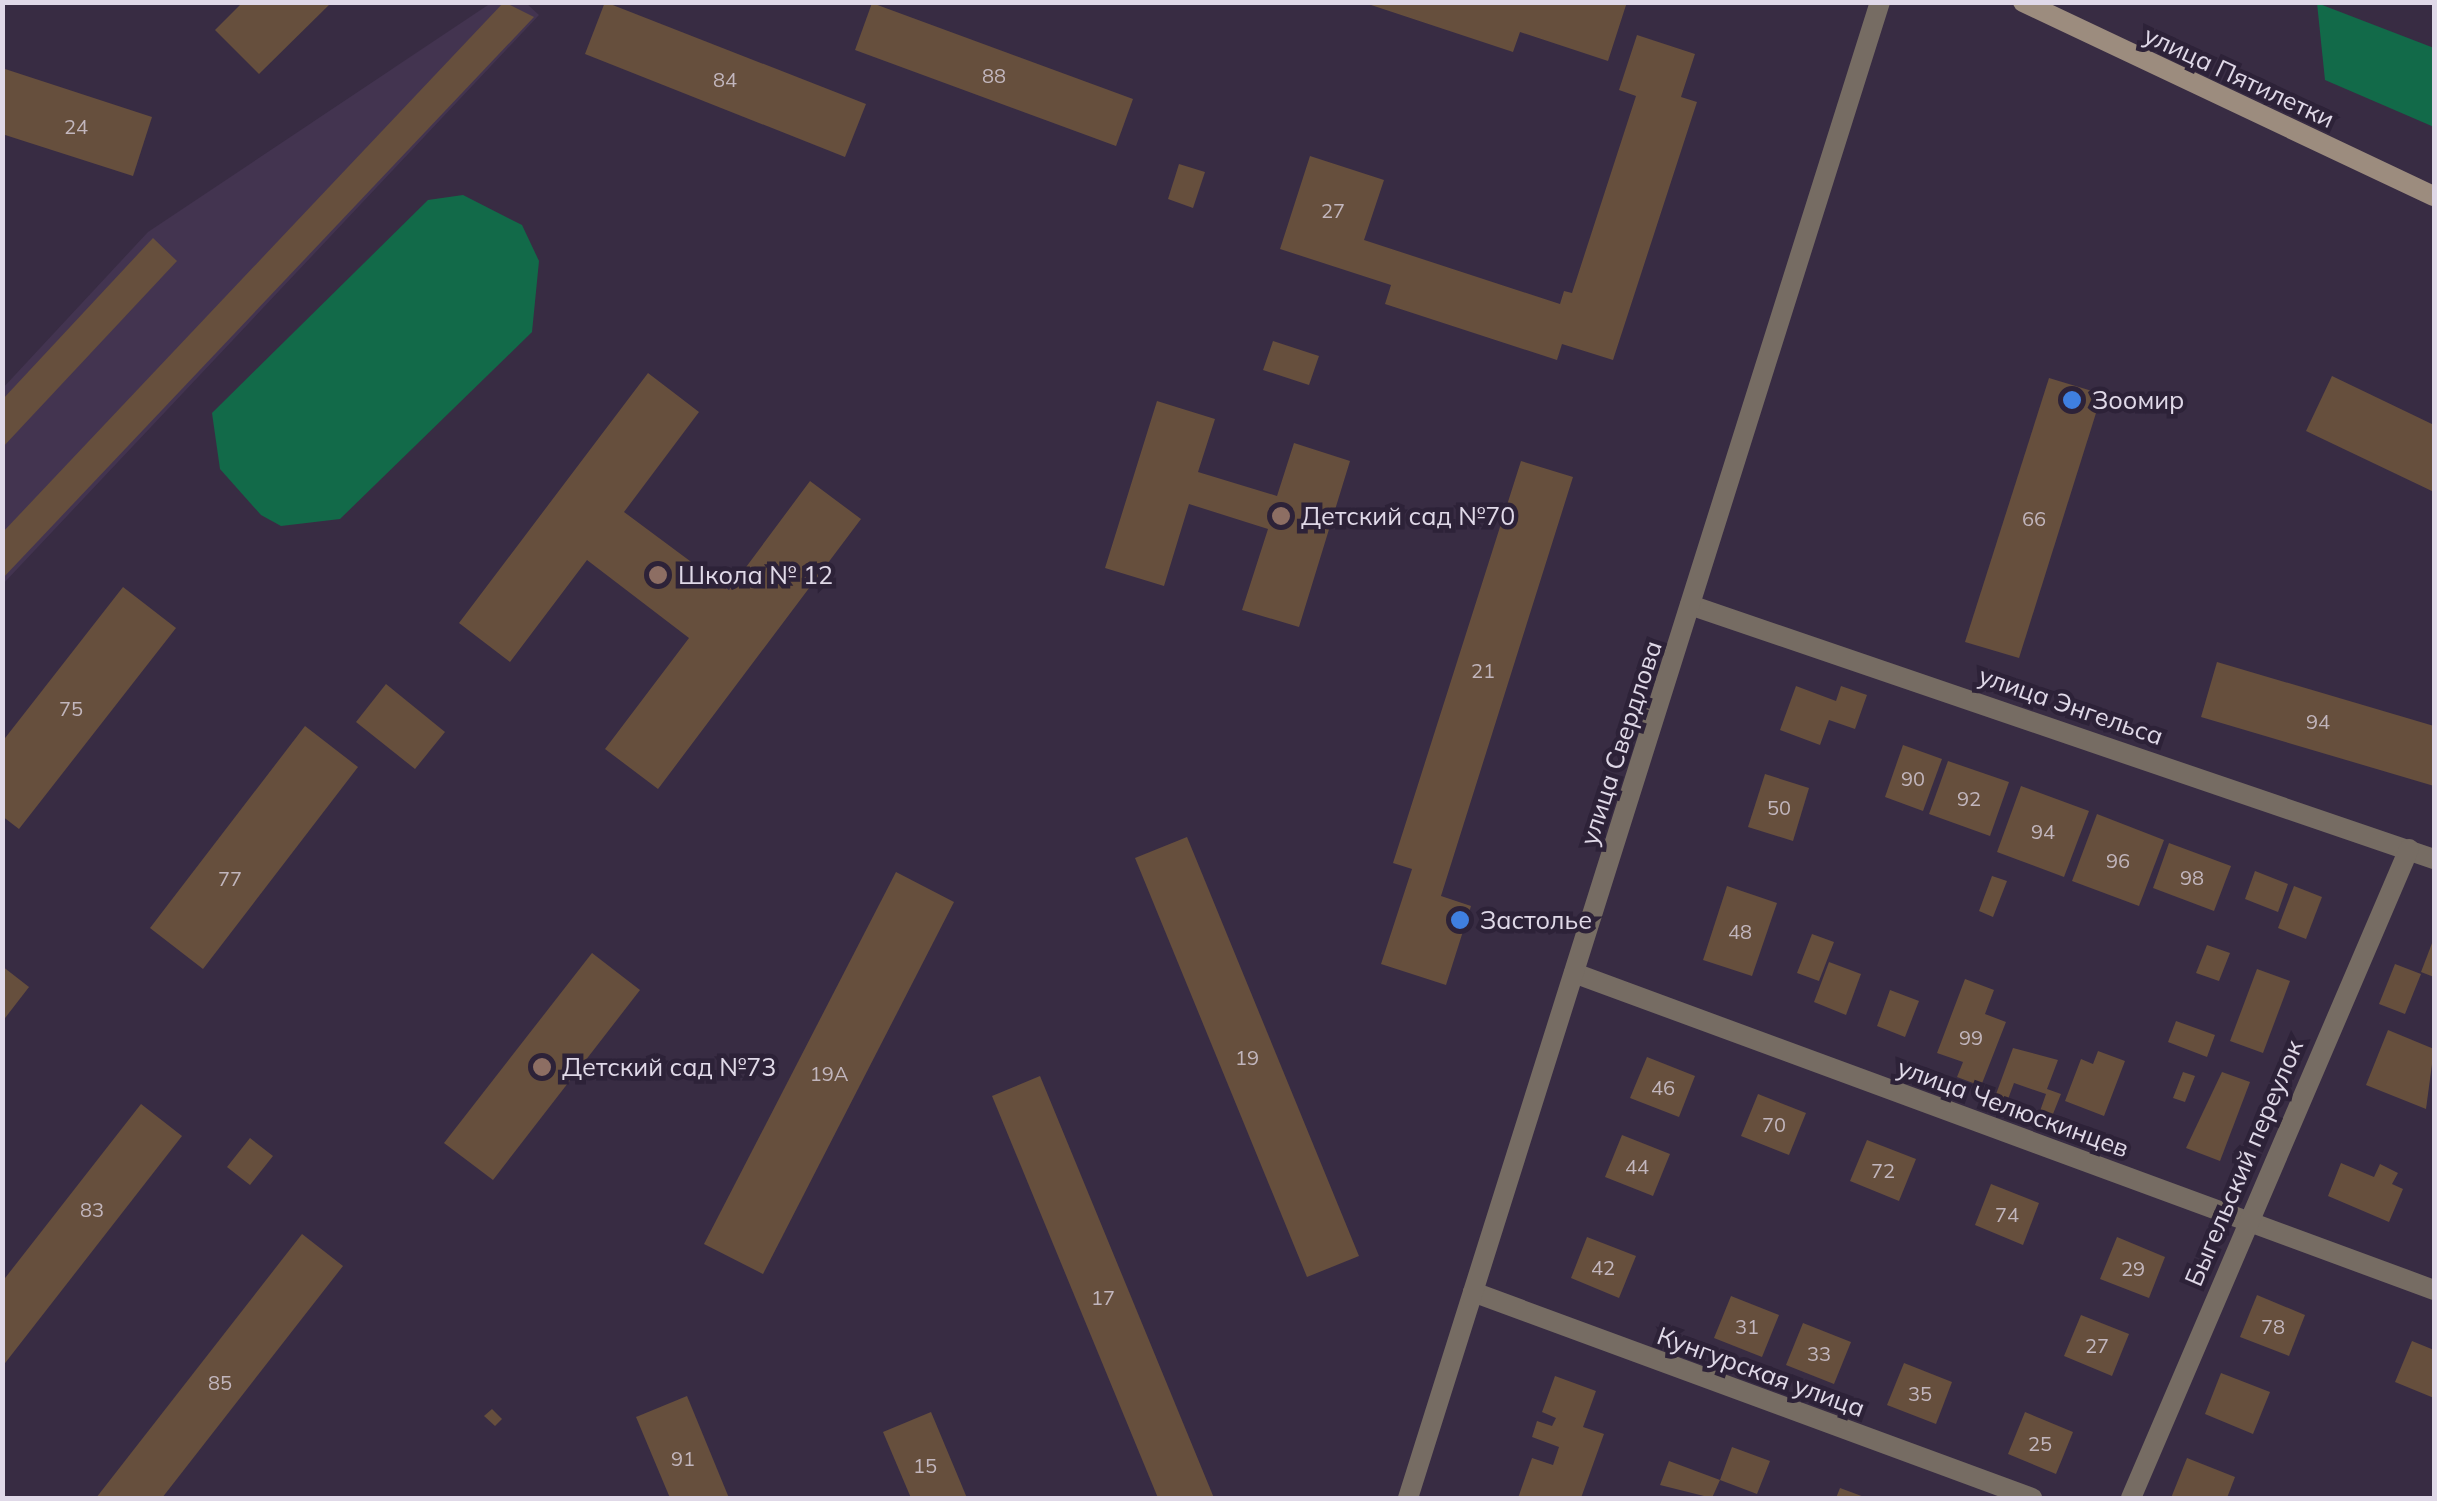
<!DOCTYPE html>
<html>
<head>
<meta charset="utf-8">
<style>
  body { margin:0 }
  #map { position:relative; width:2437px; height:1501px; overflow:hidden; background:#382c43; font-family:Mulish,sans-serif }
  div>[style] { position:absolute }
  .built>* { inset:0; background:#433450 }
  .green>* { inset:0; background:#126a49 }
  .building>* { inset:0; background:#664f3d }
  .minor>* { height:20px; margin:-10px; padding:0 10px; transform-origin:10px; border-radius:10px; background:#766c63 }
  .tertiary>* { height:20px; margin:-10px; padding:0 10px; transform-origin:10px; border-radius:10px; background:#766c63 }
  .secondary>* { height:20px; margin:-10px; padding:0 10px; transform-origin:10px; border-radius:10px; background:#9c8c7e }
  .dots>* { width:28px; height:28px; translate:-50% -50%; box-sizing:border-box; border:5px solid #2d2238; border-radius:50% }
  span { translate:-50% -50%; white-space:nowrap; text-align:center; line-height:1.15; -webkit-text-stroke:9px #2d2238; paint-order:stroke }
  .number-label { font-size:20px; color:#c2b6bd }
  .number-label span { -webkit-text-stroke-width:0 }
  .street-label { font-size:25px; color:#e0d9e8 }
  .poi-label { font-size:25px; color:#e0d9e8 }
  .left { translate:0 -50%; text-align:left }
  .frame { position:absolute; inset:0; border:5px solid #e0d9e8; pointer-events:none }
</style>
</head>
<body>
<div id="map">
  <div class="built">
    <div style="clip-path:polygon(491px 3px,526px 3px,539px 15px,3px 584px,2px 389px,148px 232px)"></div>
  </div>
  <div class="green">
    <div style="clip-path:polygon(2317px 3px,2434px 48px,2434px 127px,2325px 80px)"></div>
    <div style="clip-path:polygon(463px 195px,522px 225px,539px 261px,532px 332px,340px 519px,281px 526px,261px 515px,220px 469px,212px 413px,428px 200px)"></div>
  </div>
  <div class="building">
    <div style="clip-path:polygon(243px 2px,332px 2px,259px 74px,215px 30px)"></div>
    <div style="clip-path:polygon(504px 2px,534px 17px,2px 579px,2px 533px)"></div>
    <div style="clip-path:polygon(605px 2px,866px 104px,845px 157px,585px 54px)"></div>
    <div style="clip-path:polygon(1627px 2px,1608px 61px,1520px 32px,1513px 52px,1365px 3px)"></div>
    <div style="clip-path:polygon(872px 3px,1133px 99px,1116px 146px,855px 50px)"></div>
    <div style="clip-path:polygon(1637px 35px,1695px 54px,1681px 97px,1697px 102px,1613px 360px,1562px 344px,1557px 360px,1385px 304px,1391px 285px,1280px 249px,1310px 156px,1384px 180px,1364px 240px,1560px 304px,1564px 291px,1572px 293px,1636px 96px,1619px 90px)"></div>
    <div style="clip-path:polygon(2px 68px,152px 117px,133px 176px,2px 134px)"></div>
    <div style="clip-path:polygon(1179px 164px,1205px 172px,1193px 208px,1168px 199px)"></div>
    <div style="clip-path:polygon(153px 238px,177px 261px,2px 448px,2px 400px)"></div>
    <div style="clip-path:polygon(1273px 341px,1319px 356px,1309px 385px,1263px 370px)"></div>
    <div style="clip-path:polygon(648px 373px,699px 412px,624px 512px,729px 590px,810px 481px,861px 519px,658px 789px,605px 749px,689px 638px,587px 560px,510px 662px,459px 623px)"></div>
    <div style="clip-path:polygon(2332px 376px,2434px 425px,2434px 492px,2306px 431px)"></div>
    <div style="clip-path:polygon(2049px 378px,2102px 394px,2019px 658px,1965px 642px)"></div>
    <div style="clip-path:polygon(1157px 401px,1215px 419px,1198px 472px,1277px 496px,1294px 443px,1350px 461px,1299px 627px,1242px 610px,1268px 529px,1189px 504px,1164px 586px,1105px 568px)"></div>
    <div style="clip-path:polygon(1521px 461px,1573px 477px,1441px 896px,1471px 906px,1446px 985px,1381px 964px,1412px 869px,1393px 863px)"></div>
    <div style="clip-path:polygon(123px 587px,176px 628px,19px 829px,2px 816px,2px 742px)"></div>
    <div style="clip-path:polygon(2217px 662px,2434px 726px,2434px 786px,2201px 717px)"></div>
    <div style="clip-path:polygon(386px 684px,445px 732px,415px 769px,356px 722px)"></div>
    <div style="clip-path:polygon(1796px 686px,1836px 701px,1841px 686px,1867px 695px,1855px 729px,1829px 720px,1820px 745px,1780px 730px)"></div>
    <div style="clip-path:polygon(305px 726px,358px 767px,203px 969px,150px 928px)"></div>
    <div style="clip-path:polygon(1903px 745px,1942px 759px,1923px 811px,1885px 797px)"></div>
    <div style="clip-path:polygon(1948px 761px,2009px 782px,1990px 836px,1929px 814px)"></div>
    <div style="clip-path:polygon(1765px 774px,1809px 788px,1793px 841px,1748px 827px)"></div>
    <div style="clip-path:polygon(2021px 786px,2089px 811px,2064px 877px,1997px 852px)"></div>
    <div style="clip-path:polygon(2097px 814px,2164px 840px,2139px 906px,2072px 881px)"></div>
    <div style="clip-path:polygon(1187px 837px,1359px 1256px,1307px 1277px,1135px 858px)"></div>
    <div style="clip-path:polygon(2169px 843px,2231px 866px,2214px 911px,2153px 888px)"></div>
    <div style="clip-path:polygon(2255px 871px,2288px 884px,2278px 912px,2245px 899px)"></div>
    <div style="clip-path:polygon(896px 872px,954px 902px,763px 1274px,704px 1244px)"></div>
    <div style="clip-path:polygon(1992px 876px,2007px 881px,1993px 917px,1979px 911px)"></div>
    <div style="clip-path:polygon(1727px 886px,1777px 903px,1752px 976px,1703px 960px)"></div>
    <div style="clip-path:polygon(2294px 886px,2322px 897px,2306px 939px,2278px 928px)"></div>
    <div style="clip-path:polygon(1812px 934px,1834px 942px,1819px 981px,1797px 973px)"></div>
    <div style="clip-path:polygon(2434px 938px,2434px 977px,2421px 972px)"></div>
    <div style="clip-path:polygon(2207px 945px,2230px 953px,2219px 981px,2196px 973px)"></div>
    <div style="clip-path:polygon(592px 953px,640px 990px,493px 1180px,444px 1143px)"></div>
    <div style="clip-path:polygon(1829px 962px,1861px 974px,1846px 1015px,1814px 1002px)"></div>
    <div style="clip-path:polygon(2395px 964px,2421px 974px,2405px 1014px,2379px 1004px)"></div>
    <div style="clip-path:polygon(2px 966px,29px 987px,2px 1022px)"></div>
    <div style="clip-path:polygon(2257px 969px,2290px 981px,2263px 1053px,2230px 1041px)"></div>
    <div style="clip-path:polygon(1965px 979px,1994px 990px,1985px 1014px,2006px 1022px,1981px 1086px,1957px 1077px,1963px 1062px,1937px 1053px)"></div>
    <div style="clip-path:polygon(1890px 990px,1919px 1001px,1905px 1037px,1877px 1026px)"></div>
    <div style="clip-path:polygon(2176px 1021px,2215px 1035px,2207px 1057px,2168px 1042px)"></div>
    <div style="clip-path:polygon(2388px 1030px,2434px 1049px,2426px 1109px,2366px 1085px)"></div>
    <div style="clip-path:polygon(2013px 1048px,2058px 1060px,2047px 1089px,2061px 1094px,2051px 1119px,2039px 1114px,2046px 1094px,2014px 1083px,2004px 1110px,1992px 1105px)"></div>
    <div style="clip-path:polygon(2098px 1051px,2125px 1061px,2104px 1116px,2065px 1101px,2081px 1059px,2093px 1064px)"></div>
    <div style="clip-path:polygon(1647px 1057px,1695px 1076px,1679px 1117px,1630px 1098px)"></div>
    <div style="clip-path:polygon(2183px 1072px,2195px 1076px,2185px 1102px,2173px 1098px)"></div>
    <div style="clip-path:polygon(2222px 1072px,2250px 1082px,2220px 1161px,2186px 1148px)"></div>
    <div style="clip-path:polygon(1040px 1076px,1214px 1498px,1158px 1498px,992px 1096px)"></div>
    <div style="clip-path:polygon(1758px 1094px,1806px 1113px,1789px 1155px,1741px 1136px)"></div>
    <div style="clip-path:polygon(141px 1104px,182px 1136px,2px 1367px,2px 1282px)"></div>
    <div style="clip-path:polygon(1622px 1135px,1670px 1154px,1653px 1196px,1605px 1177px)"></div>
    <div style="clip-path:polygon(250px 1138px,273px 1156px,250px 1185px,227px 1167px)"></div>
    <div style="clip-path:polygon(1867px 1140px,1916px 1159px,1899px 1201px,1850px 1181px)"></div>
    <div style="clip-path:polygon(2341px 1163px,2374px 1177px,2380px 1164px,2398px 1173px,2392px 1184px,2403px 1189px,2389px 1222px,2328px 1196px)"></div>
    <div style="clip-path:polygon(1991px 1184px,2039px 1203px,2023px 1245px,1975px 1225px)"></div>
    <div style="clip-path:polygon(302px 1234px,343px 1266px,162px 1498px,96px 1498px)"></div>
    <div style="clip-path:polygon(1587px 1237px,1636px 1256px,1619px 1298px,1571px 1278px)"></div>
    <div style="clip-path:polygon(2117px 1237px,2165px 1257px,2149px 1298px,2100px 1279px)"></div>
    <div style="clip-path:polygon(2257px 1295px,2305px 1315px,2289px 1356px,2240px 1337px)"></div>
    <div style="clip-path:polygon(1731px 1296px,1779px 1315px,1762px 1357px,1714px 1338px)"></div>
    <div style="clip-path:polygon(2081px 1315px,2129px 1334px,2112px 1376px,2064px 1356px)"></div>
    <div style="clip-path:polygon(1803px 1323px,1851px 1342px,1834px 1384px,1786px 1365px)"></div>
    <div style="clip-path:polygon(2412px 1341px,2434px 1350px,2434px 1398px,2395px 1382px)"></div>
    <div style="clip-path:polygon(1904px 1363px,1952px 1382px,1936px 1424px,1887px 1405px)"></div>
    <div style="clip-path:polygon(2221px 1373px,2270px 1392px,2253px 1434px,2205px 1414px)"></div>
    <div style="clip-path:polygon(1555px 1376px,1596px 1391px,1583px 1427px,1604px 1434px,1581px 1498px,1518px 1498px,1532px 1458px,1553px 1465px,1559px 1447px,1532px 1437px,1537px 1421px,1552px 1426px,1556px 1418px,1542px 1412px)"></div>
    <div style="clip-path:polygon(687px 1396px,729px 1498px,670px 1498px,636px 1417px)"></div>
    <div style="clip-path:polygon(492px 1409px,502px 1419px,495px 1426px,484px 1416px)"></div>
    <div style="clip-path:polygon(931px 1412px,967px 1498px,911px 1498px,883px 1432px)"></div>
    <div style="clip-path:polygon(2025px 1412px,2073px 1432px,2056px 1474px,2008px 1454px)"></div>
    <div style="clip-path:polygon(1732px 1447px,1770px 1461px,1757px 1494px,1720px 1480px,1712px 1498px,1660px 1485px,1669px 1461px,1720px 1480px)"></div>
    <div style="clip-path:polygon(2187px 1458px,2235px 1477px,2227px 1498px,2171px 1498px)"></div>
    <div style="clip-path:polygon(1840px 1488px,1867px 1498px,1836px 1498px)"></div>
  </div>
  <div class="minor">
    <div style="left:1690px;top:605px;width:786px;rotate:18.85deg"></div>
    <div style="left:1574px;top:973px;width:917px;rotate:20.23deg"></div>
    <div style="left:1473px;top:1292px;width:596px;rotate:20.23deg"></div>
    <div style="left:2131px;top:1498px;width:706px;rotate:-66.81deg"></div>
  </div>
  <div class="tertiary">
    <div style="left:1408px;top:1498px;width:1569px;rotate:-72.49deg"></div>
  </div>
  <div class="secondary">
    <div style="left:2023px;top:2px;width:454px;rotate:25.3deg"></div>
  </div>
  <div class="dots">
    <div style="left:2072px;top:400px;background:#3f7fe0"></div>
    <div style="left:1281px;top:516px;background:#8d6e63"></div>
    <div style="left:658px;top:575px;background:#8d6e63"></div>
    <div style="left:1460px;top:920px;background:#3f7fe0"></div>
    <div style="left:542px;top:1067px;background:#8d6e63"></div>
  </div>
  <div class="number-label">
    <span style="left:994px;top:75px">88</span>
    <span style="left:725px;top:79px">84</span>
    <span style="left:76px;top:126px">24</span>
    <span style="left:1333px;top:210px">27</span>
    <span style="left:2034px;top:518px">66</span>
    <span style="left:1483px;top:670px">21</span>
    <span style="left:71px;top:708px">75</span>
    <span style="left:2318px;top:721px">94</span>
    <span style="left:1913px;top:778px">90</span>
    <span style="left:1969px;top:798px">92</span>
    <span style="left:1779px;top:807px">50</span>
    <span style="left:2043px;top:831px">94</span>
    <span style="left:2118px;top:860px">96</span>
    <span style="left:2192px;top:877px">98</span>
    <span style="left:230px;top:878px">77</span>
    <span style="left:1740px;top:931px">48</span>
    <span style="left:1971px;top:1037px">99</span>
    <span style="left:1247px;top:1057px">19</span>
    <span style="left:829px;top:1073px">19А</span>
    <span style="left:1663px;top:1087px">46</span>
    <span style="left:1774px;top:1124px">70</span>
    <span style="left:1637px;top:1166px">44</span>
    <span style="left:1883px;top:1170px">72</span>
    <span style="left:92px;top:1209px">83</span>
    <span style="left:2007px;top:1214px">74</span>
    <span style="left:1603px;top:1267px">42</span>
    <span style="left:2133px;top:1268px">29</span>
    <span style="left:1103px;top:1297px">17</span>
    <span style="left:1747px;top:1326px">31</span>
    <span style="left:2273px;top:1326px">78</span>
    <span style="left:2097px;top:1345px">27</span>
    <span style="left:1819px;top:1353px">33</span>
    <span style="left:220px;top:1382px">85</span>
    <span style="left:1920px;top:1393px">35</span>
    <span style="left:2040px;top:1443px">25</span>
    <span style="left:683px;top:1458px">91</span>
    <span style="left:925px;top:1465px">15</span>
  </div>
  <div class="street-label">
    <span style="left:2239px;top:77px;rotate:25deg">улица Пятилетки</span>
    <span style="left:2071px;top:706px;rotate:19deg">улица Энгельса</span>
    <span style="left:1621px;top:743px;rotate:-72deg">улица Свердлова</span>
    <span style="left:2013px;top:1108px;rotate:20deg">улица Челюскинцев</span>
    <span style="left:2244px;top:1163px;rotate:-67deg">Быгельский переулок</span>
    <span style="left:1761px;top:1372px;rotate:20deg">Кунгурская улица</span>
  </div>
  <div class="poi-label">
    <span class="left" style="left:2092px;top:400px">Зоомир</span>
    <span class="left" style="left:1301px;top:516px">Детский сад №70</span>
    <span class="left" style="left:678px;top:575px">Школа № 12</span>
    <span class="left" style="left:1480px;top:920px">Застолье</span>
    <span class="left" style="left:562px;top:1067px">Детский сад №73</span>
  </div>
  <div class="frame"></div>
</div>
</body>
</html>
